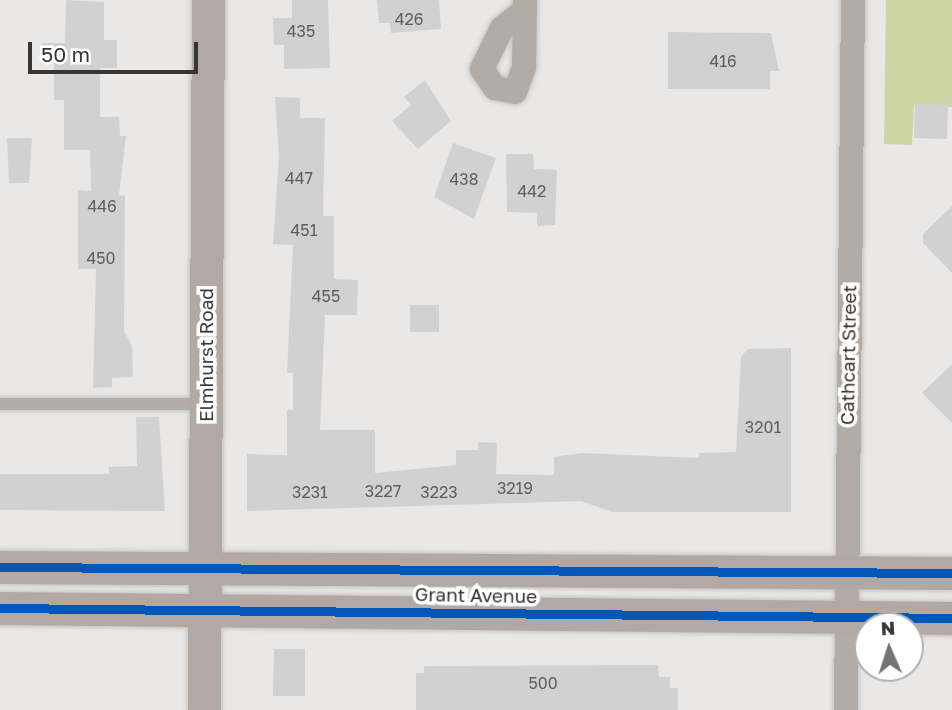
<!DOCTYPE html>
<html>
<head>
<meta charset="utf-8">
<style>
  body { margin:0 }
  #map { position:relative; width:952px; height:710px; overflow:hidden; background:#eae8e6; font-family:"Golos Text",sans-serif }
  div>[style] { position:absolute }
  .forest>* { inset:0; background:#cdd4a6 }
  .building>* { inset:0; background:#d2d1d1 }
  .roads { filter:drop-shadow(0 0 2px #c5c4c3) drop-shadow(0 0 2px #c5c4c3) }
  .lane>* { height:12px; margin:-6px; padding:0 6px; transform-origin:6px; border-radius:6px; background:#b3aba5 }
  .street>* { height:24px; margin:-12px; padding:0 12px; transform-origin:12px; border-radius:12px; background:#b3aba5 }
  .secondary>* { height:33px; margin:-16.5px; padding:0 16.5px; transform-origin:16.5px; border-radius:16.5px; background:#b3a9a4 }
  .cycleway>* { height:9px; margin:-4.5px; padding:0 4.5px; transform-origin:4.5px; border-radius:4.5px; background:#0057b8 }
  span { translate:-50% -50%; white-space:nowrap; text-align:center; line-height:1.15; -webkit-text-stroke:7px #fff; paint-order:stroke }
  .number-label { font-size:16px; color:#5f5e5e }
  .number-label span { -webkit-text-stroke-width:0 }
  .street-label { font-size:19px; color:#373635 }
  .north { position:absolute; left:854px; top:612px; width:70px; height:70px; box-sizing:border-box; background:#fff; border:2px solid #afafae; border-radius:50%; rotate:357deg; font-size:19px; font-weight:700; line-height:28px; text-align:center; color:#373635 }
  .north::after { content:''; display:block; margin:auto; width:24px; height:32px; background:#767473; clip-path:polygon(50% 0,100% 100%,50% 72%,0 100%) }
  .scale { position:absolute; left:28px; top:42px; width:170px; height:32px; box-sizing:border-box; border:4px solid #373635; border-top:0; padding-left:9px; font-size:21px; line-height:24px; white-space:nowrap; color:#373635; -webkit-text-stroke:5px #fff; paint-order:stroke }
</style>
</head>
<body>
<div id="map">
  <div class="forest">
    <div style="clip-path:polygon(886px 0,952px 0,952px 107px,914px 105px,912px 145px,884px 144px)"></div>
  </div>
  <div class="building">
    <div style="clip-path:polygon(66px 0,104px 2px,104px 40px,117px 40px,117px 68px,100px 68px,100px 117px,119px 117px,120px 136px,126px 136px,119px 195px,125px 196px,124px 331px,132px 346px,133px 377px,112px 378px,112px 387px,93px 388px,96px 269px,78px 269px,78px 190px,91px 191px,90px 150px,64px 150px,64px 100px,54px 100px,54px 61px,42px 61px,42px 43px,65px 43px)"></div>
    <div style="clip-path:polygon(292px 0,328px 0,330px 68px,284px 69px,284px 45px,274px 45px,273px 18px,292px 18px)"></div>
    <div style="clip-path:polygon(377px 0,439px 0,441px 29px,391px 33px,390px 23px,379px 23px)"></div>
    <div style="clip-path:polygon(668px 32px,771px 33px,779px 71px,770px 71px,770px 89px,668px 89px)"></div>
    <div style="clip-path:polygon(425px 80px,451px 121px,418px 149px,392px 121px,411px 105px,404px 97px)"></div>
    <div style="clip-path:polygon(275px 97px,300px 98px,300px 118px,325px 118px,323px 216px,334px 216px,334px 279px,358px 280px,357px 315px,325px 315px,320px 430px,375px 430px,375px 473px,456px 465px,456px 450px,478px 450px,478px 442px,497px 443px,496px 474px,554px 475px,554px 457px,581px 453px,699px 458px,699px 453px,736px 452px,741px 357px,748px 349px,791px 348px,791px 512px,612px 512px,581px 501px,247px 511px,247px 454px,287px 455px,287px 410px,293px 410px,293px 373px,287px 373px,293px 245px,273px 244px,279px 156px)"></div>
    <div style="clip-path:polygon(915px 104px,948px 105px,947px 139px,914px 138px)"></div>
    <div style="clip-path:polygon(7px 138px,32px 138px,29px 183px,9px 183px)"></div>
    <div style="clip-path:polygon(453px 143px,496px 158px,474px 219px,434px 197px)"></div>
    <div style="clip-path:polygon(506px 154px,533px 154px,534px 169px,557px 170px,555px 225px,537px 226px,537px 213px,507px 212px)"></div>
    <div style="clip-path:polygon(952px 206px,952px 273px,923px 243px,923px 234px)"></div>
    <div style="clip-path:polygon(410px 305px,439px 305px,439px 332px,410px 332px)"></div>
    <div style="clip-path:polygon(952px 364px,952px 423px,922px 393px)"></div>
    <div style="clip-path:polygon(136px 417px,159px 417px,165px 511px,0 510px,0 474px,109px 474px,109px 467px,137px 466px)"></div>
    <div style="clip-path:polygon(274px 649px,305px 649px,305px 696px,273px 696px)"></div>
    <div style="clip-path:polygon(658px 665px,659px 677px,670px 677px,670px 688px,678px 688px,678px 710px,416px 710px,416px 673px,424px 673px,424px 666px)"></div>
  </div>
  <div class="roads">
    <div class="lane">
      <div style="left:0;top:404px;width:206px"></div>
    </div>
    <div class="street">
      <div style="left:525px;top:10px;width:29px;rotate:142deg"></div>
      <div style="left:502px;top:28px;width:46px;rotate:116deg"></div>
      <div style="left:482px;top:69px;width:23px;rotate:56deg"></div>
      <div style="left:495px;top:88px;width:20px;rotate:11deg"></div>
      <div style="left:515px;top:92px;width:27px;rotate:-70deg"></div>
      <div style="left:524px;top:67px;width:67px;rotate:-89.1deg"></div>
      <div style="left:846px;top:710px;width:710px;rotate:-89.44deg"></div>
    </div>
    <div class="secondary">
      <div style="left:0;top:567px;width:952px;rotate:0.36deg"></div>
      <div style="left:0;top:608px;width:952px;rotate:0.6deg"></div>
      <div style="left:204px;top:710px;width:710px;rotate:-89.68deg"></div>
    </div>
  </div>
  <div class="cycleway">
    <div style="left:0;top:567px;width:952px;rotate:0.36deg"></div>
    <div style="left:0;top:608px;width:952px;rotate:0.6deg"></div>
  </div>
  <div class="number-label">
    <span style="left:409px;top:19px">426</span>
    <span style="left:301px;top:31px">435</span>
    <span style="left:723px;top:61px">416</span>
    <span style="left:299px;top:178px">447</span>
    <span style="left:464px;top:179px">438</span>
    <span style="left:532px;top:191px">442</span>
    <span style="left:102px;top:206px">446</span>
    <span style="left:304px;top:230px">451</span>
    <span style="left:101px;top:258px">450</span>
    <span style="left:326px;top:296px">455</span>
    <span style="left:763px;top:427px">3201</span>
    <span style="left:515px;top:488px">3219</span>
    <span style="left:383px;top:491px">3227</span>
    <span style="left:310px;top:492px">3231</span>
    <span style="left:439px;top:492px">3223</span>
    <span style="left:543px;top:683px">500</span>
  </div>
  <div class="street-label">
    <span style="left:206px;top:355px;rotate:-90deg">Elmhurst Road</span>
    <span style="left:848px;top:355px;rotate:-89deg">Cathcart Street</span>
    <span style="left:476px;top:595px;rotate:1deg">Grant Avenue</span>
  </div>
  <div class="north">N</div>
  <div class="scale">50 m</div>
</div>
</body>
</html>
